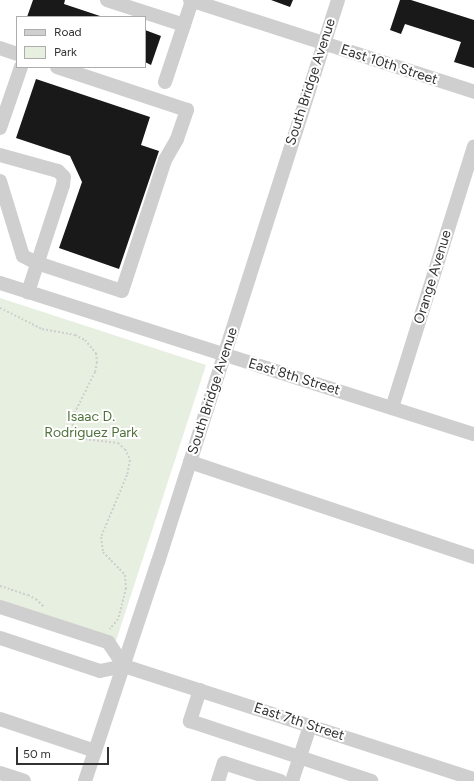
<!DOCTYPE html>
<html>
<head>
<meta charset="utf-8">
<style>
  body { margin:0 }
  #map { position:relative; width:474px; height:781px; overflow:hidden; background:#fff; font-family:Figtree,sans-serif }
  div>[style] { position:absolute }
  .green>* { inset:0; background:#e7efe0 }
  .building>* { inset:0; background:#191919 }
  .path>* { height:2px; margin-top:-1px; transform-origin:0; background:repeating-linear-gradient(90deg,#cfcfcf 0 2px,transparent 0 4px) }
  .minor>* { height:14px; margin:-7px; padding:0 7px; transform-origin:7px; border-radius:7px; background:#cfcfcf }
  span { translate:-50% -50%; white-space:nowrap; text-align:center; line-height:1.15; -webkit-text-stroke:4px #fff; paint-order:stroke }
  .street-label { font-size:14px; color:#323232 }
  .park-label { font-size:14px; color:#50713b }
  .legend { position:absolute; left:16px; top:16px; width:130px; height:52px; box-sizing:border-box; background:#fff; border:1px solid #adadad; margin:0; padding:5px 7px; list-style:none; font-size:12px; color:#323232 }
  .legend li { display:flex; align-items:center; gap:8px; height:20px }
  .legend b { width:20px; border:1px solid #adadad }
  .scale { position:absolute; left:16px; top:747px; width:93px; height:18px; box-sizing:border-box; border:2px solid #323232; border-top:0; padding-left:5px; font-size:12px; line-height:14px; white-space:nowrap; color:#323232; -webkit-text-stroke:3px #fff; paint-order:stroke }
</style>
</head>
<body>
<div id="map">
  <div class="green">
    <div style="clip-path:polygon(0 298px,206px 365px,116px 641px,0 603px)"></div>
  </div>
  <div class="building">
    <div style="clip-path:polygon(33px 0,65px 0,64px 4px,103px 17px,27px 17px)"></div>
    <div style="clip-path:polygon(271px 0,293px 0,290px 7px)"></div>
    <div style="clip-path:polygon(400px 0,411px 0,474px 20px,474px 68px,454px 62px,461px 42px,405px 24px,401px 34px,390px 30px)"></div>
    <div style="clip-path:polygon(145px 30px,161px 36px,151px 65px,145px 62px)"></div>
    <div style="clip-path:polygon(36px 79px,150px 117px,141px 145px,159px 151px,119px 269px,59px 248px,82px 182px,70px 156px,16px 138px)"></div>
  </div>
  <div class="path">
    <div style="left:0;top:308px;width:47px;rotate:26.6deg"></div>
    <div style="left:42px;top:329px;width:34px;rotate:10deg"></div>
    <div style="left:75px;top:335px;width:11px;rotate:27deg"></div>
    <div style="left:85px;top:340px;width:17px;rotate:50deg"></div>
    <div style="left:96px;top:353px;width:9px;rotate:84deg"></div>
    <div style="left:97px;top:362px;width:10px;rotate:101deg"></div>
    <div style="left:95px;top:372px;width:54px;rotate:116.6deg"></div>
    <div style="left:71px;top:420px;width:15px;rotate:70deg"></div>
    <div style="left:76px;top:434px;width:10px;rotate:29deg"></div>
    <div style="left:85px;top:439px;width:33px;rotate:7deg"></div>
    <div style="left:118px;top:443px;width:9px;rotate:41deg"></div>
    <div style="left:125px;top:449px;width:12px;rotate:66deg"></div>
    <div style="left:130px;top:460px;width:15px;rotate:101deg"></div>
    <div style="left:127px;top:475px;width:67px;rotate:112.8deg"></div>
    <div style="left:101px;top:537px;width:15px;rotate:82deg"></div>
    <div style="left:103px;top:552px;width:32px;rotate:46deg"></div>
    <div style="left:125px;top:575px;width:13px;rotate:86deg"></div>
    <div style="left:126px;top:588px;width:32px;rotate:104deg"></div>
    <div style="left:118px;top:619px;width:13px;rotate:129deg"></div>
    <div style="left:0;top:586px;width:29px;rotate:18deg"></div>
    <div style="left:28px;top:595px;width:9px;rotate:27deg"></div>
    <div style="left:36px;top:599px;width:11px;rotate:45deg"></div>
  </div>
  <div class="minor">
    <div style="left:107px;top:0;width:81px;rotate:18deg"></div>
    <div style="left:190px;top:0;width:299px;rotate:17.9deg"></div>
    <div style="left:0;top:48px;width:18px;rotate:19deg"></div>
    <div style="left:165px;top:82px;width:85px;rotate:-71.6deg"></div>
    <div style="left:0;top:128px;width:65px;rotate:-71deg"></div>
    <div style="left:0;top:155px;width:60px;rotate:15.4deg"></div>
    <div style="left:58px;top:171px;width:8px;rotate:45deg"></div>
    <div style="left:64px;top:177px;width:8px;rotate:97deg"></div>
    <div style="left:63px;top:185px;width:113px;rotate:108.1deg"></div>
    <div style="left:0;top:181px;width:78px;rotate:73deg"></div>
    <div style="left:23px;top:256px;width:16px;rotate:27deg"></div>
    <div style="left:37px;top:263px;width:89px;rotate:18.2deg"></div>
    <div style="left:122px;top:291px;width:138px;rotate:-71.8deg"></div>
    <div style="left:165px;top:160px;width:24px;rotate:-60deg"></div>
    <div style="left:177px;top:139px;width:31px;rotate:-71deg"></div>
    <div style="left:187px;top:110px;width:137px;rotate:-161.7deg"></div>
    <div style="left:0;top:283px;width:497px;rotate:17.7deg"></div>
    <div style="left:392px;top:408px;width:274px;rotate:-72.6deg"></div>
    <div style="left:190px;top:462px;width:299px;rotate:18.5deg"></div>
    <div style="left:0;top:607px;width:114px;rotate:18deg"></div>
    <div style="left:108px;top:642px;width:29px;rotate:56deg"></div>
    <div style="left:0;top:638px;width:105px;rotate:18.3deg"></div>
    <div style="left:100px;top:671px;width:25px;rotate:-12deg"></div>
    <div style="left:124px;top:666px;width:368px;rotate:17.9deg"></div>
    <div style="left:200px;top:690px;width:33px;rotate:108deg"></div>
    <div style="left:190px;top:721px;width:191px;rotate:18.3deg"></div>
    <div style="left:0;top:719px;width:100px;rotate:18.6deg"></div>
    <div style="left:0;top:773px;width:25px;rotate:18deg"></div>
    <div style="left:85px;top:781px;width:231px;rotate:-71.6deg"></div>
    <div style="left:158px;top:562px;width:590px;rotate:-72.24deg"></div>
    <div style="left:218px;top:781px;width:19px;rotate:-72deg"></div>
    <div style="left:224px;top:763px;width:59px;rotate:17.8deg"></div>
    <div style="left:292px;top:781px;width:58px;rotate:-71.9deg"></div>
  </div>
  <div class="street-label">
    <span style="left:389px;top:65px;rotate:18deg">East 10th Street</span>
    <span style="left:311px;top:82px;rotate:-72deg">South Bridge Avenue</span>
    <span style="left:433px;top:277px;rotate:-73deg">Orange Avenue</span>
    <span style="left:294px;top:377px;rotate:17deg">East 8th Street</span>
    <span style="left:213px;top:391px;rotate:-72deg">South Bridge Avenue</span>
    <span style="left:299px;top:722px;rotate:18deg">East 7th Street</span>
  </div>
  <div class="park-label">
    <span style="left:91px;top:425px">Isaac D.<br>Rodriguez Park</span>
  </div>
  <ul class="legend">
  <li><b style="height:5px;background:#cfcfcf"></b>Road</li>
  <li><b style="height:11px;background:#e7efe0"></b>Park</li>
  </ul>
  <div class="scale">50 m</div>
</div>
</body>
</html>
